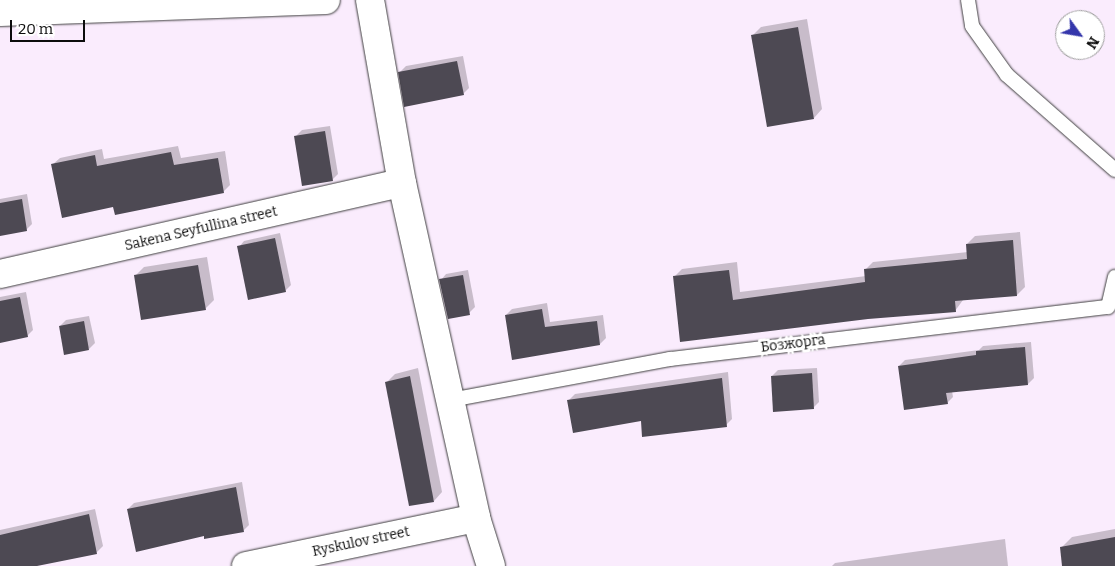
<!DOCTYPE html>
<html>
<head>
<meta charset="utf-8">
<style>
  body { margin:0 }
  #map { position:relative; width:1115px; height:566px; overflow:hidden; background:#faecfd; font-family:Bitter,serif }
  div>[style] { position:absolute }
  .shadow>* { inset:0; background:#0003 }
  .building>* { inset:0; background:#4d4953 }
  .roads { filter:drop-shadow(0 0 1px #3f3f3f) drop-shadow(0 0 1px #3f3f3f) }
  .service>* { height:14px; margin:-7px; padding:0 7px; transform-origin:7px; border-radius:7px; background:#fff }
  .minor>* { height:28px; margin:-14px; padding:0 14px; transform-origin:14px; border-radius:14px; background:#fff }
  span { translate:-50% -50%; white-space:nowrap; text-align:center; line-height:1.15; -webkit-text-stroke:5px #fff; paint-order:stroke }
  .street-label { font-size:14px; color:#0c0c0c }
  .north { position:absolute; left:1055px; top:10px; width:50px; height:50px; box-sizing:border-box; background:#fff; border:1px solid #9e9e9e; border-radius:50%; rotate:122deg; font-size:14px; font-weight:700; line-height:20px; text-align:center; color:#0c0c0c }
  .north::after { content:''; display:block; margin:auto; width:18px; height:22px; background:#3436ab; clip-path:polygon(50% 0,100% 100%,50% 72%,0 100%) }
  .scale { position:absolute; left:10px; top:20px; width:75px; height:22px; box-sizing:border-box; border:2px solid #0c0c0c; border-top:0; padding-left:6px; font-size:15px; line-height:18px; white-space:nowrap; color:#0c0c0c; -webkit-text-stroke:4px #fff; paint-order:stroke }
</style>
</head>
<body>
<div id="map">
  <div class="shadow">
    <div style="clip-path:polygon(807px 19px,822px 109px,814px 118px,752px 36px,761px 27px)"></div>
    <div style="clip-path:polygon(463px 56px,469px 88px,463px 94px,400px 72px,406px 66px)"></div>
    <div style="clip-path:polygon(330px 126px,338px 174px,332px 180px,296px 136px,302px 130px)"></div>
    <div style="clip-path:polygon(178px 146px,181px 158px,225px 151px,230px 185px,223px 192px,116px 213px,114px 206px,52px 165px,60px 158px,102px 149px,104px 159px)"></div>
    <div style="clip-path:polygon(27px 194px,32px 224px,26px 230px,0 234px,0 199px)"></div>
    <div style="clip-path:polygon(1020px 232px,1025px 287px,1017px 295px,963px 300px,955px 311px,868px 317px,682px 341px,674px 277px,682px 269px,737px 262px,740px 292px,866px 276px,865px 270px,873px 262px,968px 252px,967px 244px,975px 236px)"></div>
    <div style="clip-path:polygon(280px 233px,291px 285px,285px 291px,239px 247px,244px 241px)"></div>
    <div style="clip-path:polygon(207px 257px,214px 300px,205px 309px,135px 276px,144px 267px)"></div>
    <div style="clip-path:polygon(468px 270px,475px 307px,469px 313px,441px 280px,446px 274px)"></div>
    <div style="clip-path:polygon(26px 292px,33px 330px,27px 336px,0 341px,0 297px)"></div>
    <div style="clip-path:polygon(547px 303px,550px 322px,603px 315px,606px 338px,600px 344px,506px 315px,512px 309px)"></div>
    <div style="clip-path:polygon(89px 316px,95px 343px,89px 349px,60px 326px,66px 320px)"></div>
    <div style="clip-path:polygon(1031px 342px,1034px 378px,1028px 384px,952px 391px,953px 397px,947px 403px,899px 366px,905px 360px,979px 350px,983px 346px)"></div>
    <div style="clip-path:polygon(418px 368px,442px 492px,434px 501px,386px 383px,395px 374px)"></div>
    <div style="clip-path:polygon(817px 368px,819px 402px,813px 408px,772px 376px,778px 370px)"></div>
    <div style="clip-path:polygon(728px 372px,732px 419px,726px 425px,642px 420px,569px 400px,575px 394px)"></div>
    <div style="clip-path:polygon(242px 482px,249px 525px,243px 531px,205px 535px,128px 509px,134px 503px)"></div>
    <div style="clip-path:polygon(95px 509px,103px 546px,97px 552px,31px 566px,0 566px,0 530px)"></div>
    <div style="clip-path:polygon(1115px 529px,1115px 566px,1064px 566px,1061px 548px,1072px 537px)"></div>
    <div style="clip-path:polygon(1005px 539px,1008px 566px,832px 566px,835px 563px)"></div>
  </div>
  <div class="building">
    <div style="clip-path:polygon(798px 27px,814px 119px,767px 127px,751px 35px)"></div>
    <div style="clip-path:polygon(457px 61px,464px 95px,404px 107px,398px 72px)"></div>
    <div style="clip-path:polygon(325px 131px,333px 181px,302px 186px,294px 136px)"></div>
    <div style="clip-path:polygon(171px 152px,174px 165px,218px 158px,224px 193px,115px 215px,113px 207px,62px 218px,51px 164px,95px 155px,97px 166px)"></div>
    <div style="clip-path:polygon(22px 199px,27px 231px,0 236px,0 203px)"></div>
    <div style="clip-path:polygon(275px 238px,286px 292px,248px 300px,237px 246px)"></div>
    <div style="clip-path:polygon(1013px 240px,1017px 296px,955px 301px,956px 312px,868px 319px,680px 342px,673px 276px,729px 270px,733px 300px,865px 282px,864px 269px,967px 259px,966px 244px)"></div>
    <div style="clip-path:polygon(198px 265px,206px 310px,141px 320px,134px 275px)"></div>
    <div style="clip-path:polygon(463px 275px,470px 315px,448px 319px,439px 279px)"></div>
    <div style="clip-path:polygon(20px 297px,28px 337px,0 343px,0 301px)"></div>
    <div style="clip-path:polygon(542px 309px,545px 327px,597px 321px,600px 345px,512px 360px,505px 315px)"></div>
    <div style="clip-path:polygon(84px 321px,89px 350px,64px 355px,59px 326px)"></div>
    <div style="clip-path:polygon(1025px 347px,1028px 385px,946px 393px,948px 404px,904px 410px,898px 366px,976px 355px,976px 351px)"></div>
    <div style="clip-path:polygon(812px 373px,814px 409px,773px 412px,771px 376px)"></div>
    <div style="clip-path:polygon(410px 376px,434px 502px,409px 506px,385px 382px)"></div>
    <div style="clip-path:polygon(722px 378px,727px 427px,642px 437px,641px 421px,573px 433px,567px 400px)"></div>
    <div style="clip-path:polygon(236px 487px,244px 532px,204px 539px,204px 536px,136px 552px,127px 509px)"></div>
    <div style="clip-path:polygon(89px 514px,97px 554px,37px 566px,0 566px,0 535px)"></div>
    <div style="clip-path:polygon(1115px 537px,1115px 566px,1062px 566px,1060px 547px)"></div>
  </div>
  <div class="roads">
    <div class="service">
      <div style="left:968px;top:0;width:26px;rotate:81deg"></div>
      <div style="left:972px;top:26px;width:60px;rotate:54.5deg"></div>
      <div style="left:1007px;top:75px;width:144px;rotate:41.3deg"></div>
      <div style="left:450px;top:400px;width:224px;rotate:-10.6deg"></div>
      <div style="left:670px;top:359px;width:441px;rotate:-6.8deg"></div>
      <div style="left:1108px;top:307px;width:31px;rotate:-77deg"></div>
    </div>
    <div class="minor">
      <div style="left:370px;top:0;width:186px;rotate:80.1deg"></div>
      <div style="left:402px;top:183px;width:343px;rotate:77.5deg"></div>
      <div style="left:476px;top:518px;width:50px;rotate:72.6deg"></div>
      <div style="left:0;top:12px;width:326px;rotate:-2.1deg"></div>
      <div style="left:0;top:274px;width:412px;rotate:-12.8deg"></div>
      <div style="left:246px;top:566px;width:235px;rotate:-11.8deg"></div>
    </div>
  </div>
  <div class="street-label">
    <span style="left:201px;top:229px;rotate:-13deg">Sakena Seyfullina street</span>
    <span style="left:793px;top:344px;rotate:-7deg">Бозжорга</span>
    <span style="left:361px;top:542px;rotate:-12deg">Ryskulov street</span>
  </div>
  <div class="north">N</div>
  <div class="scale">20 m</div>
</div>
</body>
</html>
